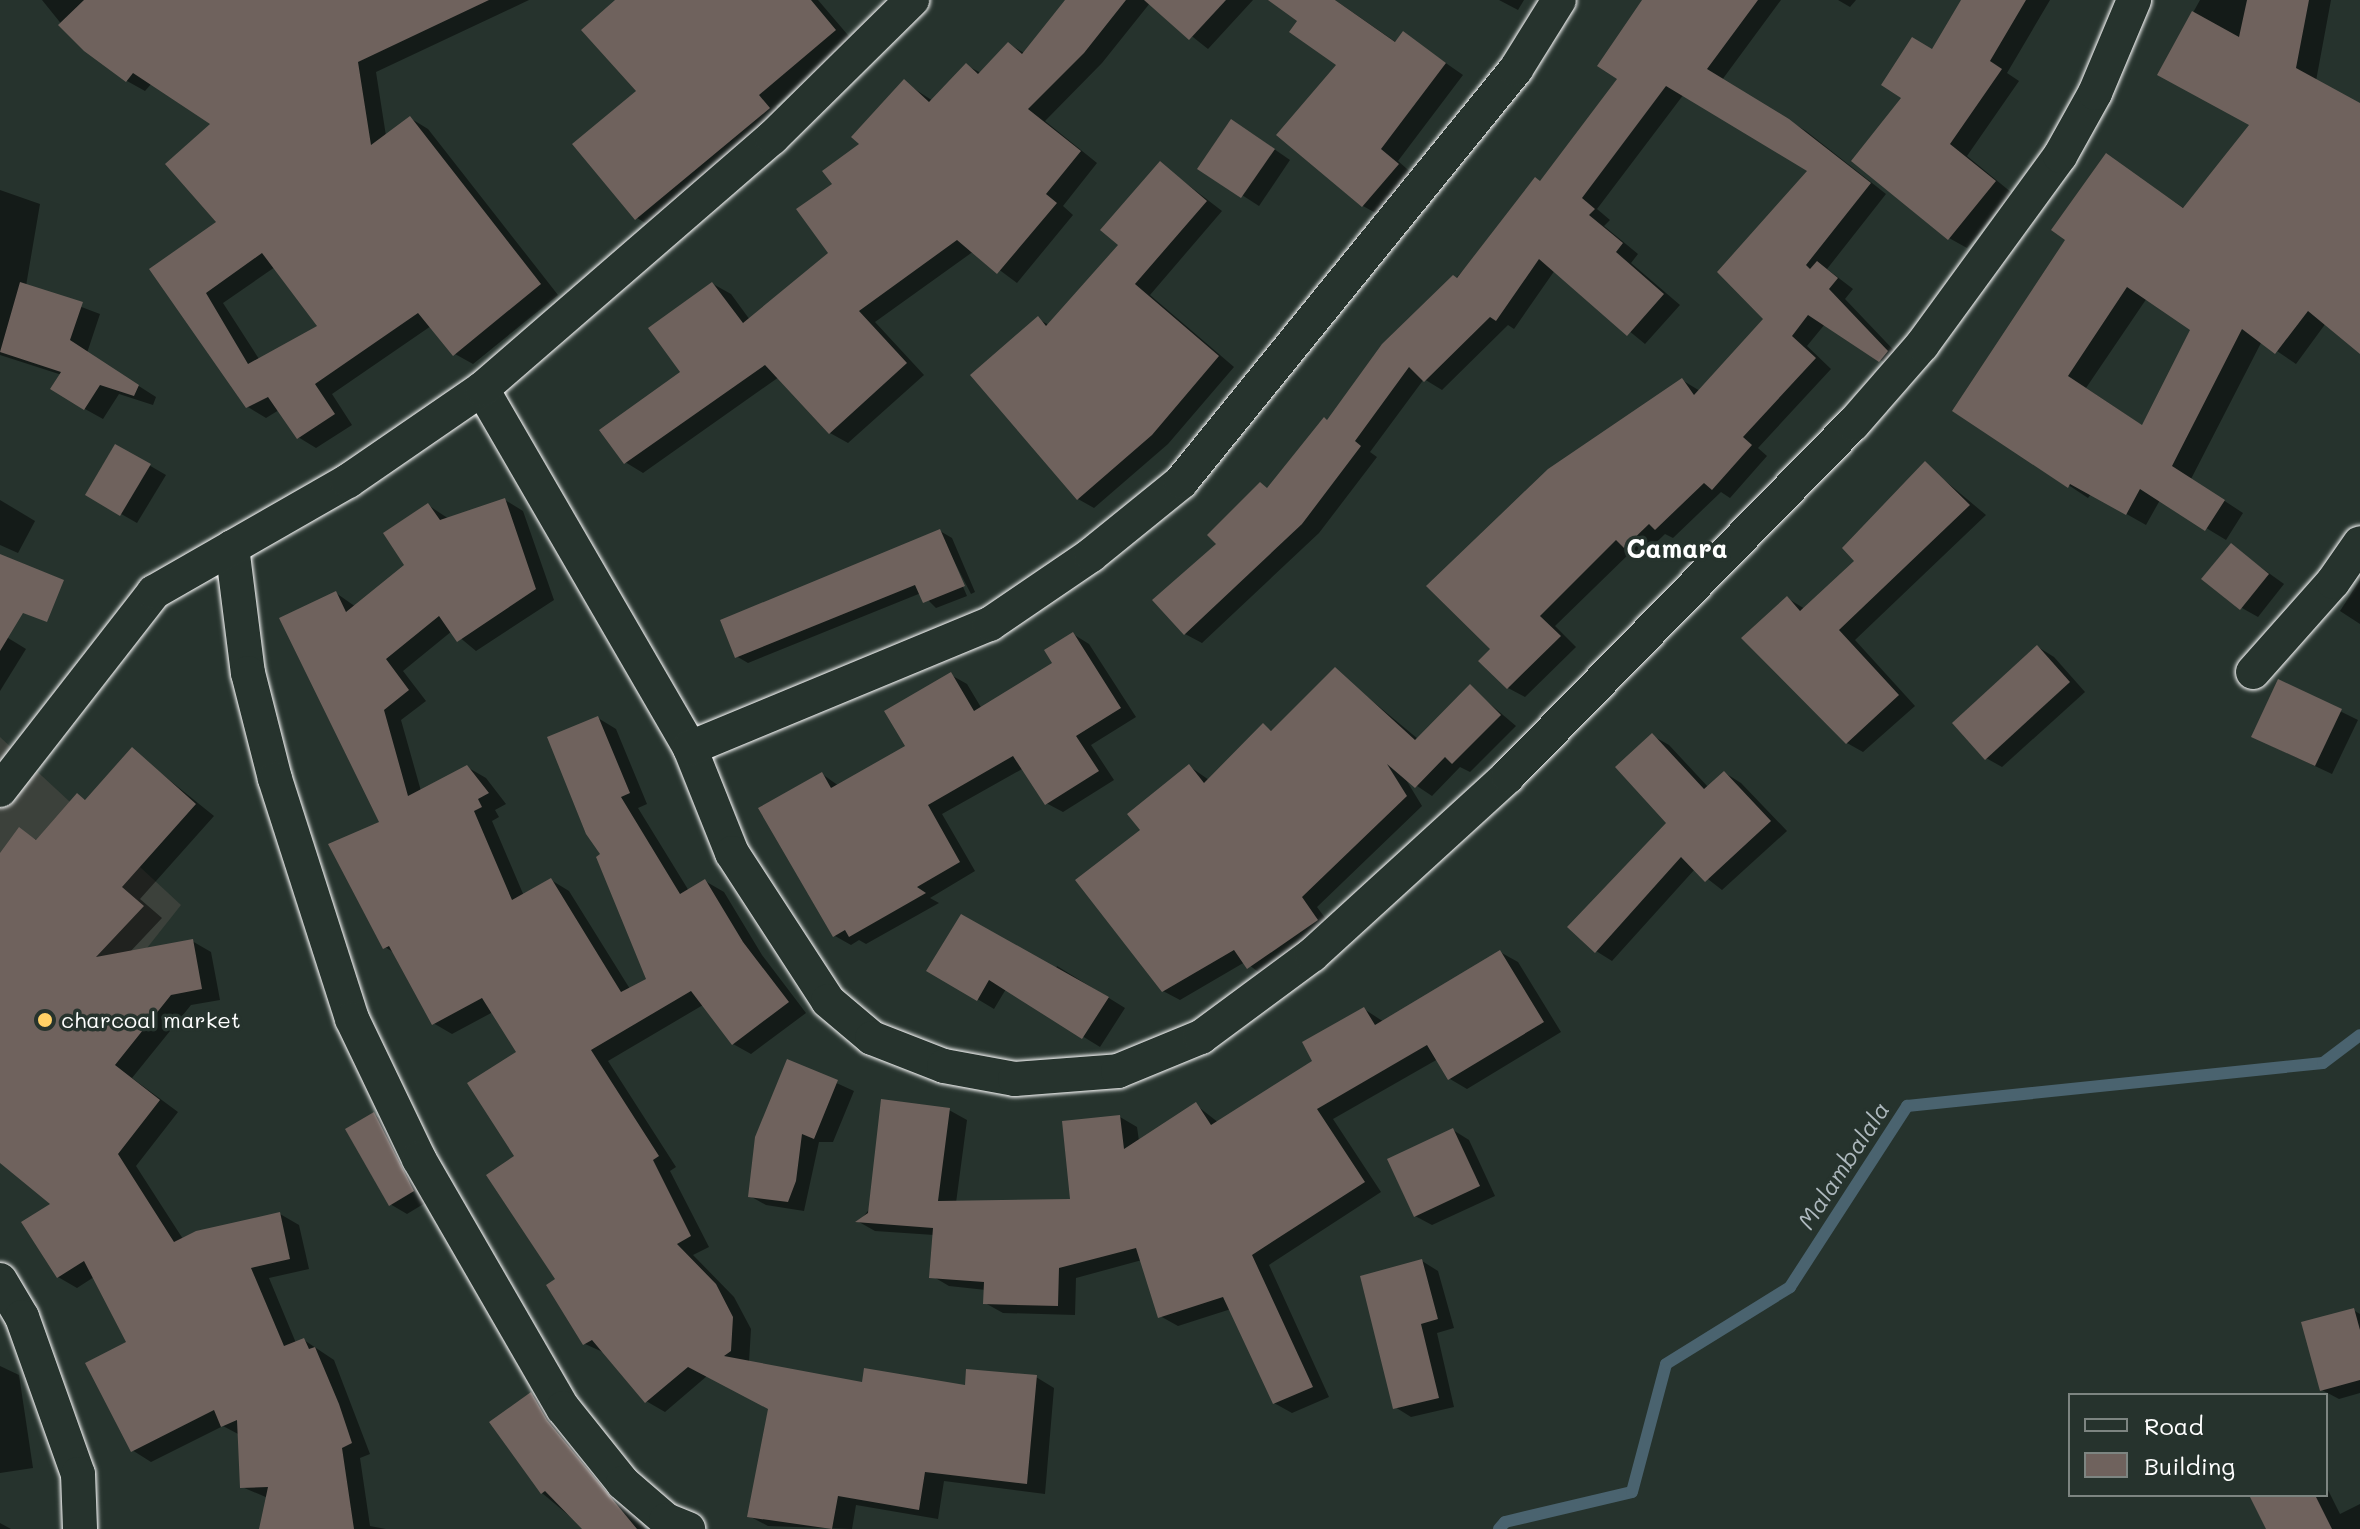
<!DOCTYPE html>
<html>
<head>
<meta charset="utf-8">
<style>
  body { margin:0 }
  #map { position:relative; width:2360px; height:1529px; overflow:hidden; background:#26332d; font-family:Mali,sans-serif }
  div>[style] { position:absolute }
  .built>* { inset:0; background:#3c413b }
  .shadow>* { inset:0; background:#0007 }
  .stream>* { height:12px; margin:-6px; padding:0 6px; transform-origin:6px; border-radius:6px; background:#4a636f }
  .building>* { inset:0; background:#6f625d }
  .roads { filter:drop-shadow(0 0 2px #fff) drop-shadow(0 0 2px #fff) }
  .street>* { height:34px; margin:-17px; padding:0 17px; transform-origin:17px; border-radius:17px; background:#26332d }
  .dots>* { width:22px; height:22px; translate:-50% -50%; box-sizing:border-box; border:4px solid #26332d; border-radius:50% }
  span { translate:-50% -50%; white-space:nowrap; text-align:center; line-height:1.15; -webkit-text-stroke:7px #26332d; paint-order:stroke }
  .poi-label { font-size:22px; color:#fff }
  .left { translate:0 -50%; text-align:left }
  .water-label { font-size:24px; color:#aeb9be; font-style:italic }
  .quarter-label { font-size:26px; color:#fff; font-weight:700 }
  .legend { position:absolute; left:2068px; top:1393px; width:260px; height:104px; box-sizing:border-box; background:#26332d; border:2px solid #7d8581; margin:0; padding:10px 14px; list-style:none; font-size:24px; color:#fff }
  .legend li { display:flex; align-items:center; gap:16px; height:40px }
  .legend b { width:40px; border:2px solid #7d8581 }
</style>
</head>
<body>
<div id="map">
  <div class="built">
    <div style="clip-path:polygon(0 737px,181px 905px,0 1134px)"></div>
  </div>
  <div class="shadow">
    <div style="clip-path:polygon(evenodd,42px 0,529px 0,376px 72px,386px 136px,410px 118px,428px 129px,558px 295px,473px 364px,455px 354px,431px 326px,332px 394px,352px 425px,316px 448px,298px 437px,279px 410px,266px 418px,248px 407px,152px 269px,219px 222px,213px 124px,152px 83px,145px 91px,127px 81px,63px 26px,42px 0,275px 267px,320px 327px,259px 359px,223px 303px,275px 267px)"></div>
    <div style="clip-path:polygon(618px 0,818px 0,853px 41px,776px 106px,787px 119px,655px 229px,637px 218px,639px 91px)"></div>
    <div style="clip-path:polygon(1068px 0,1253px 0,1208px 49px,1150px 3px,1102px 63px,1045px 121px,1097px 163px,1063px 206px,1073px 215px,1017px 283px,974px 251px,875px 322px,924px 375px,848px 443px,830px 433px,779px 377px,643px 473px,625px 462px,682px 373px,713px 284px,731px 294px,750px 320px,831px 253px,834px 184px,904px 82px,933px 101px,966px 65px,981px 73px,1009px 44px,1024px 53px)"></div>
    <div style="clip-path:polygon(1272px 0,1335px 0,1397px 43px,1404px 34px,1463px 75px,1398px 161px,1415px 176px,1381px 216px,1363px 206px,1339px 65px,1300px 20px)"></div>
    <div style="clip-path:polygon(1499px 0,1524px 0,1518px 10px)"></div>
    <div style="clip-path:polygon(1649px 0,1781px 0,1722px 80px,1806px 131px,1886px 194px,1827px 269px,1853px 289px,1845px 299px,1904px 361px,1896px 370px,1825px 324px,1807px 346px,1831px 369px,1758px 448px,1767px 456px,1730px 498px,1721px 492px,1673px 538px,1665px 534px,1642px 556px,1632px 551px,1555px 626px,1576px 647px,1525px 697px,1508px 688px,1493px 649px,1682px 380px,1700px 391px,1766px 319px,1810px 171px,1684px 94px,1597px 209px,1610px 220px,1604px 226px,1638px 254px,1631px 263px,1680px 305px,1645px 344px,1555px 270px,1514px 329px,1508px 325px,1442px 390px,1424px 379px,1370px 452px,1377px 457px,1319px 533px,1202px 643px,1185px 634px,1155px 600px,1219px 544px,1541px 183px,1620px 79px)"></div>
    <div style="clip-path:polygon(1838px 0,1856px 0,1850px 7px)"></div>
    <div style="clip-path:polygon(1963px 0,2050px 0,2007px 73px,2019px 81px,1967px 156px,2012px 193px,1967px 248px,1949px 238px,1904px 97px)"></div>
    <div style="clip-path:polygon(evenodd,2200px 0,2331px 0,2316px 81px,2360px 105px,2360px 352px,2326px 323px,2296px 364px,2262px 341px,2191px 479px,2243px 513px,2226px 540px,2160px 500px,2146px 525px,2091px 494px,2088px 498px,1955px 410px,2068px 240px,2107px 156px,2185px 209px,2252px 125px,2159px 74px,2200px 0,2147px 298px,2193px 330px,2143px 426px,2086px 388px,2147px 298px)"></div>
    <div style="clip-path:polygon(1248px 131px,1290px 160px,1259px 206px,1200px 168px)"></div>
    <div style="clip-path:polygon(1161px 164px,1222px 211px,1150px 295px,1234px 367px,1168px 444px,1094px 508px,1078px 499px,1038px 319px,1049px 325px,1120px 245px)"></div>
    <div style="clip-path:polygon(0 190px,40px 204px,26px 286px,100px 314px,87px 353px,156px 397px,153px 405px,119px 394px,103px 419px,85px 409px,62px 375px,0 355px)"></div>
    <div style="clip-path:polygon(116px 446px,166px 475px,137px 523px,88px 495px)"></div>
    <div style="clip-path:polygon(1925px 464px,1986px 515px,1855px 640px,1915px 706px,1863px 752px,1847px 743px,1787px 598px,1805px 609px,1856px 561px)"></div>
    <div style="clip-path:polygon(0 500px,35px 521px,18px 553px,0 545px)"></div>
    <div style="clip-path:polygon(505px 500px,523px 511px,554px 600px,476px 651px,452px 631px,403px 671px,426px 701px,401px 720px,421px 791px,467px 767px,486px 778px,506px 804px,495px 810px,499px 817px,492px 821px,524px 896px,551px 880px,569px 891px,630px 989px,648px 980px,603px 855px,598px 718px,616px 729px,647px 804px,638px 808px,689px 891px,705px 881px,724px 892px,762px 955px,806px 1013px,751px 1054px,733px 1044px,703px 1005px,608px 1061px,676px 1167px,670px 1171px,709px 1247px,693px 1255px,734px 1297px,751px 1329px,749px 1362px,863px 1384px,967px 1387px,1036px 1377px,1054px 1388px,1045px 1494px,944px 1481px,938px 1519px,856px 1505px,852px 1529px,768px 1526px,749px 1516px,770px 1409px,707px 1376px,665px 1412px,646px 1401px,605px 1353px,585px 1344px,517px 1157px,518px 1053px,493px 1012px,452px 1034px,433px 1023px,396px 954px,385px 947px,382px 823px,336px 593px,356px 607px,407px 565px,428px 505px,449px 519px)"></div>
    <div style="clip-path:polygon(940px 531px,952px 538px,975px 592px,971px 594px,942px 538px,967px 596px,936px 608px,921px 593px,748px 663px,736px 656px)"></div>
    <div style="clip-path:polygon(2231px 546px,2284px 584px,2258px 617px,2242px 608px)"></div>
    <div style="clip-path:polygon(2360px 580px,2360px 624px,2340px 611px)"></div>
    <div style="clip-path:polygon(0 633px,26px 649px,0 691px)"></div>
    <div style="clip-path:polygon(1073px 634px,1089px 644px,1136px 717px,1091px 745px,1114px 780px,1063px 812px,1046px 803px,1024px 768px,942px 814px,975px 871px,930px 898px,939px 903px,866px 944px,859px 940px,851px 945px,835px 936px,822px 774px,839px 786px,908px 747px,951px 675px,967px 684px,982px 709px,1054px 664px)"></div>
    <div style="clip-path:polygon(2038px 647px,2054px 657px,2085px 692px,2002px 767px,1986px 758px)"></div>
    <div style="clip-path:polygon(1335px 670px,1418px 739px,1470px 687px,1516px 726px,1470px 772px,1460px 767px,1432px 796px,1405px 778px,1422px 806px,1317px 907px,1334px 930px,1265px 977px,1245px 962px,1180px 1000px,1163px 991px,1143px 830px,1189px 766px,1209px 780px,1263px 726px,1274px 732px)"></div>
    <div style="clip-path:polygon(2279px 681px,2358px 720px,2332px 774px,2270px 745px)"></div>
    <div style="clip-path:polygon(1653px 736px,1669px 745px,1709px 788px,1725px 773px,1741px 783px,1787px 831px,1722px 890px,1695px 869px,1612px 961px,1596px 951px,1669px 823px)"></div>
    <div style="clip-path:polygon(132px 750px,214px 816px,140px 899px,162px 918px,129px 953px,192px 941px,211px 952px,220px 1000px,191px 1005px,132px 1078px,178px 1112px,136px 1166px,183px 1239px,280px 1214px,299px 1225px,309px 1269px,269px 1278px,296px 1343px,304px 1340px,334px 1360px,370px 1454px,360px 1458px,370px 1526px,386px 1529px,261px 1529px,268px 1498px,242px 1487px,240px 1435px,223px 1426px,151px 1462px,132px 1450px,129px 1343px,94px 1277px,77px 1288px,58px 1277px,54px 1204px,0 1160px,0 856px,20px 830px,38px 841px,77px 795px,87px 801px)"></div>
    <div style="clip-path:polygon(1500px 952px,1518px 962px,1561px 1032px,1467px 1089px,1450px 1079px,1438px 1059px,1333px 1119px,1381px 1192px,1269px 1265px,1329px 1397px,1292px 1413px,1274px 1403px,1231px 1309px,1178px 1326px,1160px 1316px,1142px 1260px,1076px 1278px,1075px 1315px,1003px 1313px,985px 1303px,986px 1290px,949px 1286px,932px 1276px,934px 1235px,875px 1231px,859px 1222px,949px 1110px,967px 1120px,956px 1203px,1073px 1201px,1120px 1117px,1137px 1127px,1139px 1141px,1196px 1105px,1219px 1123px,1315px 1061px,1364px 1009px,1384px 1022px)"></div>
    <div style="clip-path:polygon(1057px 966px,1125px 1008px,1100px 1047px,1006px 989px,994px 1009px,929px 970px,1054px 972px)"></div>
    <div style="clip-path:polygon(788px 1061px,854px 1091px,833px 1142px,819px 1142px,804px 1211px,766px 1205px,750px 1196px)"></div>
    <div style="clip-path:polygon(374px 1115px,391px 1124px,430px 1200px,407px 1214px,390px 1204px)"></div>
    <div style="clip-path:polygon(1453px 1130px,1469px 1140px,1495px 1196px,1432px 1225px,1415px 1216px)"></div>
    <div style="clip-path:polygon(1422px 1261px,1438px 1271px,1454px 1328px,1437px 1333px,1454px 1407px,1411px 1417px,1395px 1407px)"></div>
    <div style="clip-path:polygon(2353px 1310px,2360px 1314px,2360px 1393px,2339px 1399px,2322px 1390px)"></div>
    <div style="clip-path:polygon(0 1366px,19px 1375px,33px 1468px,0 1473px)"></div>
    <div style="clip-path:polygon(531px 1394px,553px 1407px,645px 1529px,585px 1529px,542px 1493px)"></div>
    <div style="clip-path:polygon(2326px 1486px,2340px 1514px,2360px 1504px,2360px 1529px,2268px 1529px,2252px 1495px,2326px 1495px)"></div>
    <div style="clip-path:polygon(0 1523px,11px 1529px,0 1529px)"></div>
  </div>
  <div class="stream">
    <div style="left:1499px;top:1529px;width:9px;rotate:-49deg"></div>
    <div style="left:1505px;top:1522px;width:130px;rotate:-13.3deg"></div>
    <div style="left:1632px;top:1492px;width:132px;rotate:-75.1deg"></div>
    <div style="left:1666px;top:1364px;width:146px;rotate:-31.8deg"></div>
    <div style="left:1790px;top:1287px;width:216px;rotate:-57.1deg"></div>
    <div style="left:1907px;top:1106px;width:418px;rotate:-5.9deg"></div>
    <div style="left:2323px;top:1063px;width:46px;rotate:-37.1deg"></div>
  </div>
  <div class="building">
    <div style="clip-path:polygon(evenodd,84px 0,489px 0,358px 62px,371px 145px,410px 116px,541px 284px,453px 356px,418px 313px,315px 384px,335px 414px,297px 439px,268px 397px,246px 408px,149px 269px,216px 222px,165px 164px,210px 124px,133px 73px,126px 82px,84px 51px,58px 25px,84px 0,262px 253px,317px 326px,248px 364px,206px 293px,262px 253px)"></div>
    <div style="clip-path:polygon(615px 0,811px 0,836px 30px,759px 95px,770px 108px,635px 220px,572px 144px,636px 91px,581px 30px)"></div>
    <div style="clip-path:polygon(1065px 0,1126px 0,1084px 53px,1028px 109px,1081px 151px,1046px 194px,1057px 203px,997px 274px,957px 240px,859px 311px,907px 363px,829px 434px,765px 365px,624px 464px,599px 430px,680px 372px,648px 328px,712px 282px,743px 323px,828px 253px,796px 209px,832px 184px,822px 171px,859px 144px,851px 137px,904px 79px,929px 102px,966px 63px,978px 74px,1008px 42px,1022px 54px)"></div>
    <div style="clip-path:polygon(1144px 0,1226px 0,1189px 40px)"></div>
    <div style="clip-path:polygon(1268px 0,1335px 0,1395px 42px,1403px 31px,1446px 63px,1381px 149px,1399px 164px,1362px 207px,1276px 135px,1336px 65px,1289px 32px,1297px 21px)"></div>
    <div style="clip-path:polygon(1642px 0,1758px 0,1707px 69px,1789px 119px,1871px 183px,1806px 265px,1810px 269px,1817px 261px,1838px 278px,1829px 289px,1888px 351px,1879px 362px,1808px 315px,1792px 336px,1816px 358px,1743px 437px,1752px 445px,1712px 490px,1704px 483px,1655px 530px,1649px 524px,1624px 548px,1616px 540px,1540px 616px,1561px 636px,1507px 689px,1478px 661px,1490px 649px,1426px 586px,1548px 469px,1682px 378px,1694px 395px,1763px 319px,1717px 272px,1807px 171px,1666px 86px,1582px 198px,1595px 209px,1589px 215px,1623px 243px,1616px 252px,1664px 294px,1627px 336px,1539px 259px,1496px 321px,1490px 317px,1424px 382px,1409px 367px,1355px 441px,1361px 446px,1302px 524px,1184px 635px,1152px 600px,1216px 544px,1207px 535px,1260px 482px,1267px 488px,1324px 417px,1327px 420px,1382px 344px,1453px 275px,1457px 278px,1535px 177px,1540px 181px,1617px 79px,1597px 66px)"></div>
    <div style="clip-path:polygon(1961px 0,2026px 0,1990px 61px,2002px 69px,1950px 144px,1996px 181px,1948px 240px,1851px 161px,1901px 98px,1881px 85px,1912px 37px,1932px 49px)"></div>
    <div style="clip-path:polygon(evenodd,2247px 0,2309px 0,2296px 68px,2360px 103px,2360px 354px,2308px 311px,2275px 354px,2242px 329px,2172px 466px,2225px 500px,2205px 531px,2140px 489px,2126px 515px,2070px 484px,2068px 488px,1952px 411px,2065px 240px,2051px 230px,2106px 153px,2183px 208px,2249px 125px,2157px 75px,2192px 11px,2239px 37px,2247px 0,2127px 287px,2190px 330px,2142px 425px,2068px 376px,2127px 287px)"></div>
    <div style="clip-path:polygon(1231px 119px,1275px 149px,1241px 198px,1197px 169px)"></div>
    <div style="clip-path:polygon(1160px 161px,1207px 201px,1135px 284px,1219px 356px,1152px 435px,1077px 500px,970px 375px,1038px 316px,1046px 326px,1118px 245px,1100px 230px)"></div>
    <div style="clip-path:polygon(20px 282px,83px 302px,70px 340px,139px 385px,134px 396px,100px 385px,84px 410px,50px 389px,61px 372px,0 352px)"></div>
    <div style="clip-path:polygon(115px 444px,151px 464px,120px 516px,85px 495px)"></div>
    <div style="clip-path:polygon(1925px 461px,1970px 505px,1839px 630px,1899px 695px,1846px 744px,1741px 638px,1787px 596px,1800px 611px,1854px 561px,1842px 548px)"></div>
    <div style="clip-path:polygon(505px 498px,536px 589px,457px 642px,439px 616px,386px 659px,409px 690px,384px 710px,408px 796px,467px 765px,489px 793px,478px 799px,482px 807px,474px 811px,512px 900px,551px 878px,621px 992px,646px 979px,596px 857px,600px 854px,586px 834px,547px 737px,598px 716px,630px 793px,621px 797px,680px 894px,705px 879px,743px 942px,789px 1002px,732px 1045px,691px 991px,591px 1050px,659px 1156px,653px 1160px,691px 1236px,677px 1244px,716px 1284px,733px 1317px,731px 1351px,724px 1356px,862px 1382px,864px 1368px,965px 1385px,966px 1369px,1037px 1375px,1027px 1484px,925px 1472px,919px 1510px,838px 1496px,832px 1529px,747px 1517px,768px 1409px,688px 1367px,645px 1403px,592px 1340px,583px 1345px,546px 1285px,555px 1279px,486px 1175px,514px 1156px,467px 1083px,516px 1052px,482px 998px,432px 1025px,389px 946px,383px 949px,328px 844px,379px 822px,279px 618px,336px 591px,346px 612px,404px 565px,383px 533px,428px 503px,440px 520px)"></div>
    <div style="clip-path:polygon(940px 529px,965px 586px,923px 603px,915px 585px,735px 658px,720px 620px)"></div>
    <div style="clip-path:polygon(2231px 543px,2269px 574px,2240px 610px,2201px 579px)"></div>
    <div style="clip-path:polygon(0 554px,64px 580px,47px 622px,23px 613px,0 651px)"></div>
    <div style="clip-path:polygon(1073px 632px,1121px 708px,1076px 736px,1099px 771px,1045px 805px,1013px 756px,928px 805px,960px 862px,917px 887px,926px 893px,849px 937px,845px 930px,833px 937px,758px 808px,822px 772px,831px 788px,905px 746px,884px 711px,951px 672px,974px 711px,1052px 663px,1044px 650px)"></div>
    <div style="clip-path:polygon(2037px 645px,2070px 682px,1985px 760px,1952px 723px)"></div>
    <div style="clip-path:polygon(1335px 667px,1415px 740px,1470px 684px,1501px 715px,1452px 764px,1445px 757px,1415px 788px,1387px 764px,1407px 796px,1302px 897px,1318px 920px,1247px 969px,1234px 950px,1162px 992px,1075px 880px,1140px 830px,1127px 814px,1189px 764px,1204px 783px,1263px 723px,1271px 731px)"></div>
    <div style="clip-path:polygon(2278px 679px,2342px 709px,2315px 766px,2251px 737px)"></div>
    <div style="clip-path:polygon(1652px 733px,1704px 789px,1724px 771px,1771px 821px,1705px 882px,1681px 857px,1595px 953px,1567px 927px,1666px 823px,1615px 767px)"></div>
    <div style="clip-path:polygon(132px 747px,196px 804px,122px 887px,144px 906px,96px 957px,193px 939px,202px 989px,171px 995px,115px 1065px,160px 1100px,118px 1154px,174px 1242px,196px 1231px,280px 1212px,290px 1259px,251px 1268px,284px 1346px,304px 1338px,309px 1349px,315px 1347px,339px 1404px,352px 1443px,342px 1448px,354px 1529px,259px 1529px,268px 1487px,240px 1488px,237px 1420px,221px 1427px,214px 1410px,131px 1452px,85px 1363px,126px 1342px,84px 1261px,57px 1278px,21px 1222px,50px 1204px,0 1163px,0 853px,19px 827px,36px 840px,77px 793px,85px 800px)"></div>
    <div style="clip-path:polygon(961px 914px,1109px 997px,1082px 1039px,989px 980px,977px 1001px,926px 971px)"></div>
    <div style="clip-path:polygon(1500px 950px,1544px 1022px,1448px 1080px,1427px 1045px,1317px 1109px,1365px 1182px,1252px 1255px,1313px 1387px,1273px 1404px,1223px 1297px,1158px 1318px,1136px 1248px,1059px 1268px,1058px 1306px,983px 1304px,984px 1282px,929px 1278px,933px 1228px,855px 1222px,868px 1213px,881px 1099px,950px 1108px,938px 1201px,1070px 1199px,1062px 1121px,1120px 1115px,1124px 1149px,1196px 1102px,1211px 1125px,1312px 1061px,1302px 1042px,1364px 1007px,1375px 1025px)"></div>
    <div style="clip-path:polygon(787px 1059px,838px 1080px,814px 1139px,802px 1134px,796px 1181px,788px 1202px,748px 1197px,755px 1137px)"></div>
    <div style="clip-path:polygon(374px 1112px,414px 1191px,389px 1206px,345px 1129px)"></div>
    <div style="clip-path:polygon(1453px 1128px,1480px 1186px,1414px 1217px,1387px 1159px)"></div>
    <div style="clip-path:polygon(1422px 1259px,1438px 1319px,1421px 1324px,1439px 1398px,1393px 1409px,1360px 1276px)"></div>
    <div style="clip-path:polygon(2354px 1308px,2360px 1330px,2360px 1380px,2320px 1391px,2301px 1322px)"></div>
    <div style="clip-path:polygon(531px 1392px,547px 1420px,637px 1529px,582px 1529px,545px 1491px,541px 1494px,489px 1422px)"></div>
    <div style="clip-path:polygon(2249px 1495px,2315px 1495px,2332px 1529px,2266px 1529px)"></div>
  </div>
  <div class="roads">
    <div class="street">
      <div style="left:482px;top:389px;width:415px;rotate:59.9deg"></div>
      <div style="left:690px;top:748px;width:113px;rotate:68.2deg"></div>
      <div style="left:732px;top:853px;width:176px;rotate:57deg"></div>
      <div style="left:828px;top:1001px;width:57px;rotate:40.1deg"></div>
      <div style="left:872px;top:1038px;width:77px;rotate:21.3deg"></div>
      <div style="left:944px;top:1066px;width:72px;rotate:10.4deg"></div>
      <div style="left:1015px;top:1079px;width:103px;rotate:-4.4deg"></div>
      <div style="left:1118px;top:1071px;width:90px;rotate:-22.3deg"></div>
      <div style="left:1201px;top:1037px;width:138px;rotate:-36.5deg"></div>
      <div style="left:1312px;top:955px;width:265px;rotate:-42.4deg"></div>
      <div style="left:1508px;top:776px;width:493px;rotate:-45.6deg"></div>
      <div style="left:1853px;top:424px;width:105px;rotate:-48.9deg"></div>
      <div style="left:1922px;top:345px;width:234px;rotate:-53.9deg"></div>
      <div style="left:2060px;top:156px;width:72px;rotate:-60.9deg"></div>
      <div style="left:2095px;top:93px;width:101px;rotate:-67.2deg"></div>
      <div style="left:232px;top:547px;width:127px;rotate:82.8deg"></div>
      <div style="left:248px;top:673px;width:109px;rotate:75.7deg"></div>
      <div style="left:275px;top:779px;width:252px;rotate:72.2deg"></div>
      <div style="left:352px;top:1019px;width:155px;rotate:64.4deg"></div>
      <div style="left:419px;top:1159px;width:288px;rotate:60deg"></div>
      <div style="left:563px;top:1408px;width:96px;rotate:51.3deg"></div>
      <div style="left:623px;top:1483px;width:57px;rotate:40.7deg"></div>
      <div style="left:666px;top:1520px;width:24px;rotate:22deg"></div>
      <div style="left:2253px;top:672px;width:120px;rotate:-48.4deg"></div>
      <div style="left:2333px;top:582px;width:47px;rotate:-55.3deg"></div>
      <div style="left:690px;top:748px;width:325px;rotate:-22.5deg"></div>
      <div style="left:990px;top:624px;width:122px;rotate:-34.3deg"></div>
      <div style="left:1091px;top:555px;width:116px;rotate:-39deg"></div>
      <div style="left:1181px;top:482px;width:532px;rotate:-50.95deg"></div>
      <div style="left:1516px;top:69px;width:81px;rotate:-58.1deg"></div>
      <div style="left:0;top:790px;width:251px;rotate:-52.1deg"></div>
      <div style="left:154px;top:592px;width:224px;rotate:-29.8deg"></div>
      <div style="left:348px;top:481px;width:163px;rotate:-34.5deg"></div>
      <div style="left:482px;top:389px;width:384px;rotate:-40.9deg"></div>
      <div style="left:772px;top:138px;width:197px;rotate:-44.6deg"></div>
      <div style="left:0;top:1280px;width:43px;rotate:59.3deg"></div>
      <div style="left:22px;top:1317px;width:167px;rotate:70.4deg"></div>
      <div style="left:78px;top:1474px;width:55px;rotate:87.9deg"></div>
    </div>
  </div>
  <div class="dots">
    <div style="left:45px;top:1020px;background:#ffd166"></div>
  </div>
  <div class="poi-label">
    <span class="left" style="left:61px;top:1020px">charcoal market</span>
  </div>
  <div class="water-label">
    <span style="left:1843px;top:1165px;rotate:-57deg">Malambalala</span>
  </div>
  <div class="quarter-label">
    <span style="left:1677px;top:549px">Camara</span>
  </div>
  <ul class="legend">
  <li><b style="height:10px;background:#26332d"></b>Road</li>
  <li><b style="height:22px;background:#6f625d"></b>Building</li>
  </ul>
</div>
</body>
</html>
